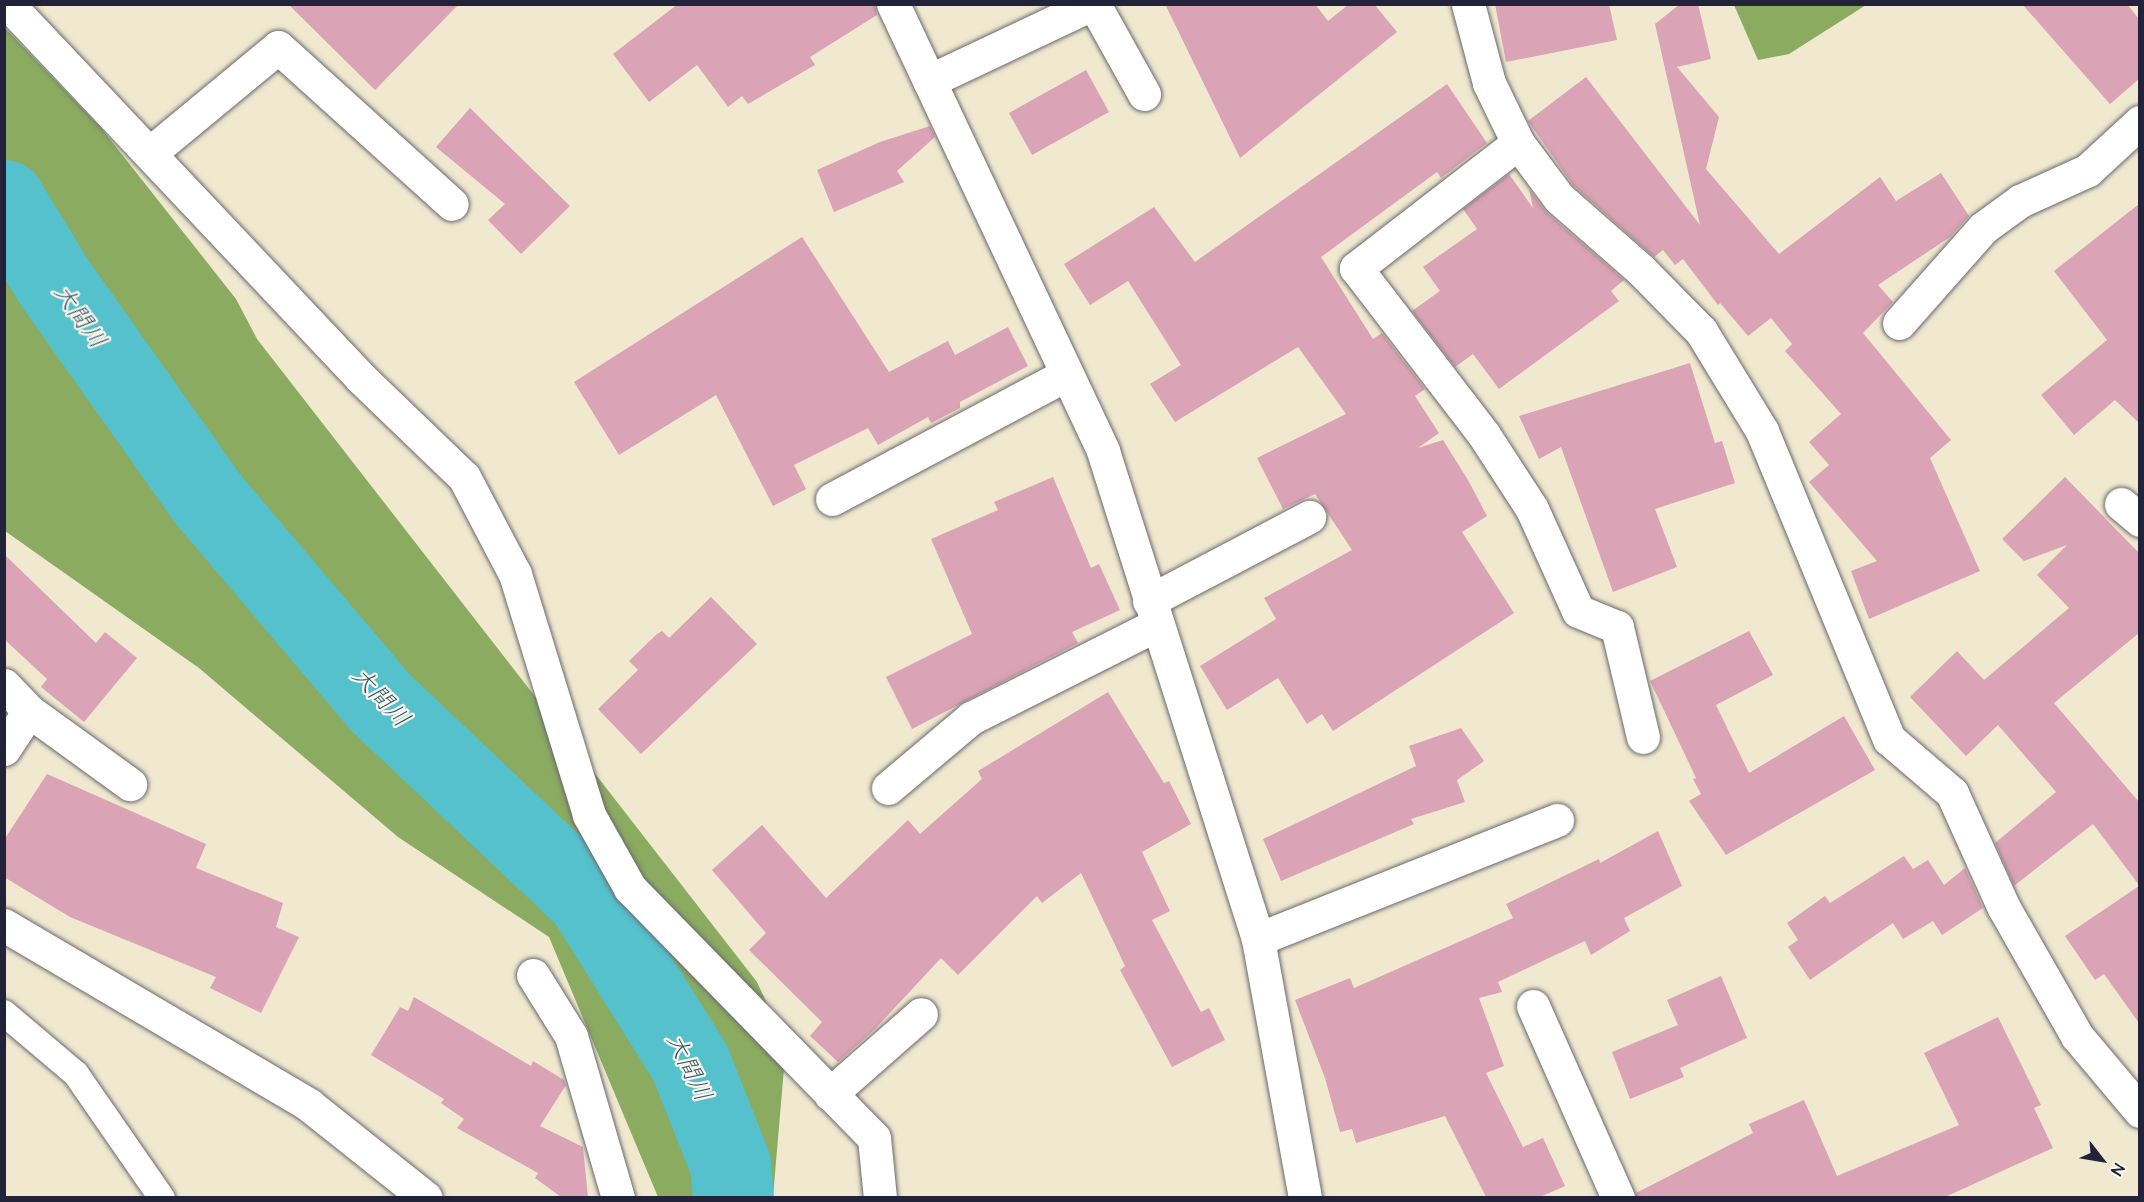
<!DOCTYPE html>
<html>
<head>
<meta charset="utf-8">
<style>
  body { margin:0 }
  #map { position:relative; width:2144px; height:1202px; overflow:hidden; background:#f0e9cf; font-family:"Architects Daughter","Klee One",sans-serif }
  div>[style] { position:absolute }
  .forest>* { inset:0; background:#8aab60 }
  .river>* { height:81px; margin:-40.5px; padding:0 40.5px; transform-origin:40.5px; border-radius:40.5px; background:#54c1cc }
  .building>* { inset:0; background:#dba3b6 }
  .roads { filter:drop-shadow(0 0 2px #6a686f) drop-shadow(0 0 2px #6a686f) }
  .lane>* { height:26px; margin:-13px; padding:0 13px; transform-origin:13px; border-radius:13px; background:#fff }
  .street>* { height:33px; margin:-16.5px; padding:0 16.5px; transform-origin:16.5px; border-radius:16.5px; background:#fff }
  .secondary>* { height:33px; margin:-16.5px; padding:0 16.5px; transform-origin:16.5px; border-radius:16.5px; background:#fff }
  span { translate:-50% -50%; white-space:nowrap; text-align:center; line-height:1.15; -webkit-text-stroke:4.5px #fbf7ec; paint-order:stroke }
  .water-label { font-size:24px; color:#345a6e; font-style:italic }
  .frame { position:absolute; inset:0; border:6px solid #22223b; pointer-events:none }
  .north { position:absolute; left:2072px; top:1130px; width:60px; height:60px; -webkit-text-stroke:4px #fbf7ec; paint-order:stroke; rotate:121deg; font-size:16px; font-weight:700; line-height:24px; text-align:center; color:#22223b }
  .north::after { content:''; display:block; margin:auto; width:21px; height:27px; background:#22223b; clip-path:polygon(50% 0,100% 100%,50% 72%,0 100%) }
</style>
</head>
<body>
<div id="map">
  <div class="forest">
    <div style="clip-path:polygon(1734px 5px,1866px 5px,1789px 54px,1758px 60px)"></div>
    <div style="clip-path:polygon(4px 27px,101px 128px,236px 299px,257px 339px,757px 982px,786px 1045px,773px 1197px,658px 1197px,549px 937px,398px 837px,199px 668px,5px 531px)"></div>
  </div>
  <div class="river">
    <div style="left:4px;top:200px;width:96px;rotate:58.6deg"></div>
    <div style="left:54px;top:282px;width:265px;rotate:54.7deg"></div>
    <div style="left:207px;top:498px;width:269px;rotate:49.7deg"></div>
    <div style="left:381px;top:703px;width:284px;rotate:43.4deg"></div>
    <div style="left:587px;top:898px;width:195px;rotate:58deg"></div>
    <div style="left:690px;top:1063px;width:109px;rotate:68.4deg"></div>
    <div style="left:730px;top:1164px;width:34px;rotate:85deg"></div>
  </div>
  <div class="building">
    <div style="clip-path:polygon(288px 4px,459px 4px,375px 90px)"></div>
    <div style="clip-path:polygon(678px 4px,875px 4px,877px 15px,810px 57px,815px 65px,748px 104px,742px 96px,728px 107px,697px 65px,649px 102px,613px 54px)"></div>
    <div style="clip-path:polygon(1165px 4px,1315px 4px,1328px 21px,1349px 4px,1374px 4px,1397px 32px,1240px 158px)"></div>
    <div style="clip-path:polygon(1495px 4px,1609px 4px,1617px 40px,1506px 62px)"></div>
    <div style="clip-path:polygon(1680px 4px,1698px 4px,1711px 59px,1677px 67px,1719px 117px,1706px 169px,1779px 254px,1880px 177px,1896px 201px,1941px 173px,1969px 216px,1950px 237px,1878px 285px,1893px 302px,1863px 333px,1951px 440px,1930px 458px,1980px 571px,1869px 619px,1851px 571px,1877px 561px,1809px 482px,1829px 465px,1809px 442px,1841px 414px,1785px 351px,1792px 344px,1771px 318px,1748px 336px,1720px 303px,1718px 305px,1683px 259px,1675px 265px,1663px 250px,1654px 257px,1573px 185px,1528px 121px,1586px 77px,1700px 225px,1655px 24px)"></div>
    <div style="clip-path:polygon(2022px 4px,2127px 4px,2139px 19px,2139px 79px,2110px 104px)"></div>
    <div style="clip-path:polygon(1086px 70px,1109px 112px,1032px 155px,1009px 113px)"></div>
    <div style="clip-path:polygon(1447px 84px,1487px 143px,1441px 178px,1437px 172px,1321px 257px,1373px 339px,1382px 333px,1425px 389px,1415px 396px,1439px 433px,1418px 448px,1443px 440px,1468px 480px,1487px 516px,1462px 532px,1514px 613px,1333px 731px,1322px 714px,1307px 724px,1278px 678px,1227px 710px,1200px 666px,1276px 619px,1264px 598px,1352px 550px,1315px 494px,1283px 509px,1257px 458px,1346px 414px,1298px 347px,1175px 422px,1150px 384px,1181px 365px,1128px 281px,1090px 305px,1064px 264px,1154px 207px,1195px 262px)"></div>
    <div style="clip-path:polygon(470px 108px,570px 206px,521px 254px,488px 220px,505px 204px,436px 147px)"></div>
    <div style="clip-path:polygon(930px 126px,935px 137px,897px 171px,904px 182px,834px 212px,817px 170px,880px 142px)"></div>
    <div style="clip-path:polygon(1509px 174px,1533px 208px,1529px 189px,1546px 212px,1624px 280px,1611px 291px,1619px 301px,1499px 389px,1473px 354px,1455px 367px,1412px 311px,1440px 291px,1423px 267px,1477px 229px,1463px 209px)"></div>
    <div style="clip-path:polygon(2139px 204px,2139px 423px,2115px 400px,2074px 435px,2041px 395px,2107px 340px,2054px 271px)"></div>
    <div style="clip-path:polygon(802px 237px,889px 372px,948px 341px,955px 355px,1008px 327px,1028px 366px,960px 402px,960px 408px,931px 423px,928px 417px,878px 445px,868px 428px,794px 465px,806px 489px,773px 506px,716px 395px,619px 455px,574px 382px)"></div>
    <div style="clip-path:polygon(1690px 363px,1715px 443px,1722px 441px,1735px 483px,1655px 509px,1677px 567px,1613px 592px,1561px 447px,1539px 459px,1519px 416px)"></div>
    <div style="clip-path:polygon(1053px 477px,1091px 568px,1099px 564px,1120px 610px,1072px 632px,1078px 643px,912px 729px,886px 677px,972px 634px,931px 539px,998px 510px,994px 502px)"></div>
    <div style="clip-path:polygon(2065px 477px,2139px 553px,2139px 633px,2054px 703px,2139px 802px,2139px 885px,2093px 824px,2014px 886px,1995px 843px,2056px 792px,1998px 725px,1966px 756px,1910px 697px,1957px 651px,1984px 680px,2069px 608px,2037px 575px,2067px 545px,2024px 561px,2002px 539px)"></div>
    <div style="clip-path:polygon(4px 554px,96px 643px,105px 632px,137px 658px,84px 722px,41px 687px,47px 679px,4px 639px)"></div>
    <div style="clip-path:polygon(711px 597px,757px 644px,641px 754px,598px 709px,638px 670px,629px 661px,657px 634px,662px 631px,669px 638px)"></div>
    <div style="clip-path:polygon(1749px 631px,1773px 675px,1716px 705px,1749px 773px,1844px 716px,1875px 770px,1726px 855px,1689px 801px,1701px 794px,1693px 779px,1696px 778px,1650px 681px)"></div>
    <div style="clip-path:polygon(1108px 692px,1164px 783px,1169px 781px,1191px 824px,1142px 852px,1170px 911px,1152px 920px,1201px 1012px,1209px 1008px,1225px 1040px,1172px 1067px,1120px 970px,1125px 966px,1081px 873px,1042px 903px,1037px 896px,958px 975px,941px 958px,875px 1029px,838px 1062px,810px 1036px,822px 1022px,749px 950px,766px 933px,712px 870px,762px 825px,826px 898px,908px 820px,920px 834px,982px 779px,978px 771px)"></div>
    <div style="clip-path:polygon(1461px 728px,1484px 761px,1457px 780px,1465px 802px,1411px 819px,1414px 824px,1281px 881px,1263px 839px,1416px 766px,1409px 746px)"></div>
    <div style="clip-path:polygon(47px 774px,206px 844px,196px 868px,283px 903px,276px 927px,299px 937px,261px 1013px,210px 988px,216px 977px,70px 917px,4px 877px,4px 840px)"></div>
    <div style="clip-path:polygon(1658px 831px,1682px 886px,1624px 918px,1630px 931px,1591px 955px,1585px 941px,1498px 982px,1502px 992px,1479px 998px,1504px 1066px,1486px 1073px,1523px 1147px,1543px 1138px,1565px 1186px,1540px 1197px,1486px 1197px,1445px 1116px,1356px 1143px,1352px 1129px,1340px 1132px,1325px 1078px,1295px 1000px,1350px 978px,1354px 988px,1513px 918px,1506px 904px,1599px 859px,1600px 863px)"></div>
    <div style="clip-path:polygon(1904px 856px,1913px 869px,1928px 860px,1944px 885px,1965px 868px,1983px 908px,1942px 935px,1933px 921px,1903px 939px,1893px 923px,1810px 980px,1788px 947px,1798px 940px,1787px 923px,1825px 896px,1830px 903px)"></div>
    <div style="clip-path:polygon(2139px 886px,2139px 1023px,2104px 974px,2095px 980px,2065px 936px)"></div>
    <div style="clip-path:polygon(1721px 976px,1747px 1038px,1680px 1068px,1684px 1077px,1630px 1099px,1612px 1052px,1678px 1025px,1667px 1000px)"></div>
    <div style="clip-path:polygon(414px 997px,531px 1066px,533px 1061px,564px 1080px,566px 1085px,540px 1126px,583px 1147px,588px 1197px,561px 1197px,535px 1178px,538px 1173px,457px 1128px,464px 1119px,441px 1103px,444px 1099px,371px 1055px,400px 1007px,408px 1011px)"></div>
    <div style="clip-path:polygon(1998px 1017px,2041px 1105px,2034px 1108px,2053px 1148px,1945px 1197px,1636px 1197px,1636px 1193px,1753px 1133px,1749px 1124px,1804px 1100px,1837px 1176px,1959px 1125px,1924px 1053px)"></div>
  </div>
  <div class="roads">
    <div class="lane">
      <div style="left:4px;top:1013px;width:94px;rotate:40.3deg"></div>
      <div style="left:76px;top:1074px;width:151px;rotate:55.3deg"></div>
    </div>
    <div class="street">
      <div style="left:8px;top:4px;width:514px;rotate:46.65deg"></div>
      <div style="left:361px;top:378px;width:143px;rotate:43.9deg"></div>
      <div style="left:464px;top:477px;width:110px;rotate:62.3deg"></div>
      <div style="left:515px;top:574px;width:252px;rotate:72.9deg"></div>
      <div style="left:589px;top:815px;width:84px;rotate:60.7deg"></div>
      <div style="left:630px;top:888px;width:349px;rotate:45.7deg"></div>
      <div style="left:874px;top:1138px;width:60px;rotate:84.3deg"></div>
      <div style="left:893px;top:4px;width:494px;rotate:64.8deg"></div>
      <div style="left:1103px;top:451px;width:512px;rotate:72.38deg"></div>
      <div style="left:1258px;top:939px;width:263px;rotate:79.7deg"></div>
      <div style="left:1094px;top:4px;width:103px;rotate:60.9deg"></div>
      <div style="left:1468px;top:4px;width:82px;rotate:75.1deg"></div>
      <div style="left:1489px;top:83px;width:67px;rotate:64.2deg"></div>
      <div style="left:1518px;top:143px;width:69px;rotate:53.3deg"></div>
      <div style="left:1559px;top:198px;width:109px;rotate:41.3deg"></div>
      <div style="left:1641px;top:270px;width:86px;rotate:45.5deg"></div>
      <div style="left:1701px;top:331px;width:117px;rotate:58.6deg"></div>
      <div style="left:1762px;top:431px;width:333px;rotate:67.6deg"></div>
      <div style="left:1889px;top:739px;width:83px;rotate:40.6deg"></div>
      <div style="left:1952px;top:793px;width:126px;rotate:65.7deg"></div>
      <div style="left:2004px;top:908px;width:147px;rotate:60.3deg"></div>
      <div style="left:2077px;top:1036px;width:98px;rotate:50deg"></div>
      <div style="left:929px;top:81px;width:180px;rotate:-25.3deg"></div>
      <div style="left:1518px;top:143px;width:205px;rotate:142.3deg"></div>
      <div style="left:1356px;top:268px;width:210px;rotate:52.5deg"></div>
      <div style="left:1484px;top:435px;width:88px;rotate:57deg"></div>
      <div style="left:1532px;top:509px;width:112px;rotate:65.7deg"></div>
      <div style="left:1578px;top:611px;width:42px;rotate:22.3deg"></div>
      <div style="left:1617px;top:627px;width:113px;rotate:76.7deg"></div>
      <div style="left:150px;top:153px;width:166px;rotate:-39.6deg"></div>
      <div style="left:278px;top:47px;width:234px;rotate:42.1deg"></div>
      <div style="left:1899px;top:323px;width:127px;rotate:-48.5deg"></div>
      <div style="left:1983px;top:228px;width:46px;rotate:-36.1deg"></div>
      <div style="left:2020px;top:201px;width:75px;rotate:-24.5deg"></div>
      <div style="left:2088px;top:170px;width:71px;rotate:-42.7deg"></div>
      <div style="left:832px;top:499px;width:266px;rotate:-28deg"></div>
      <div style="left:2121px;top:504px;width:25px;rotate:40deg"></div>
      <div style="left:1149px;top:601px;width:181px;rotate:-27.7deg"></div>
      <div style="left:4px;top:685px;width:36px;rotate:46deg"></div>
      <div style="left:29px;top:711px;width:125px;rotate:35.9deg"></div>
      <div style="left:4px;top:749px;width:45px;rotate:-56.7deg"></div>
      <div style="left:888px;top:788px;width:109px;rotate:-40.1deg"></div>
      <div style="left:971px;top:718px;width:207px;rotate:-26.7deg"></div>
      <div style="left:1258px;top:939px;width:322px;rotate:-21.7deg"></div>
      <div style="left:533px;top:975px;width:72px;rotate:58.1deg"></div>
      <div style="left:571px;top:1036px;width:169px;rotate:73.8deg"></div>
      <div style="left:1533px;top:1006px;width:210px;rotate:66.1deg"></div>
      <div style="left:830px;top:1094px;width:121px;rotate:-41.3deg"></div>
    </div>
    <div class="secondary">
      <div style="left:4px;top:925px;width:354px;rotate:30.5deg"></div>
      <div style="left:309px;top:1105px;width:149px;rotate:38.5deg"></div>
    </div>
  </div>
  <div class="water-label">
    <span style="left:79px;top:317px;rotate:55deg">大間川</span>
    <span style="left:380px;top:698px;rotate:47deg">大間川</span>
    <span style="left:688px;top:1068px;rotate:64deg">大間川</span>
  </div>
  <div class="frame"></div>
  <div class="north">N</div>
</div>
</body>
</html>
